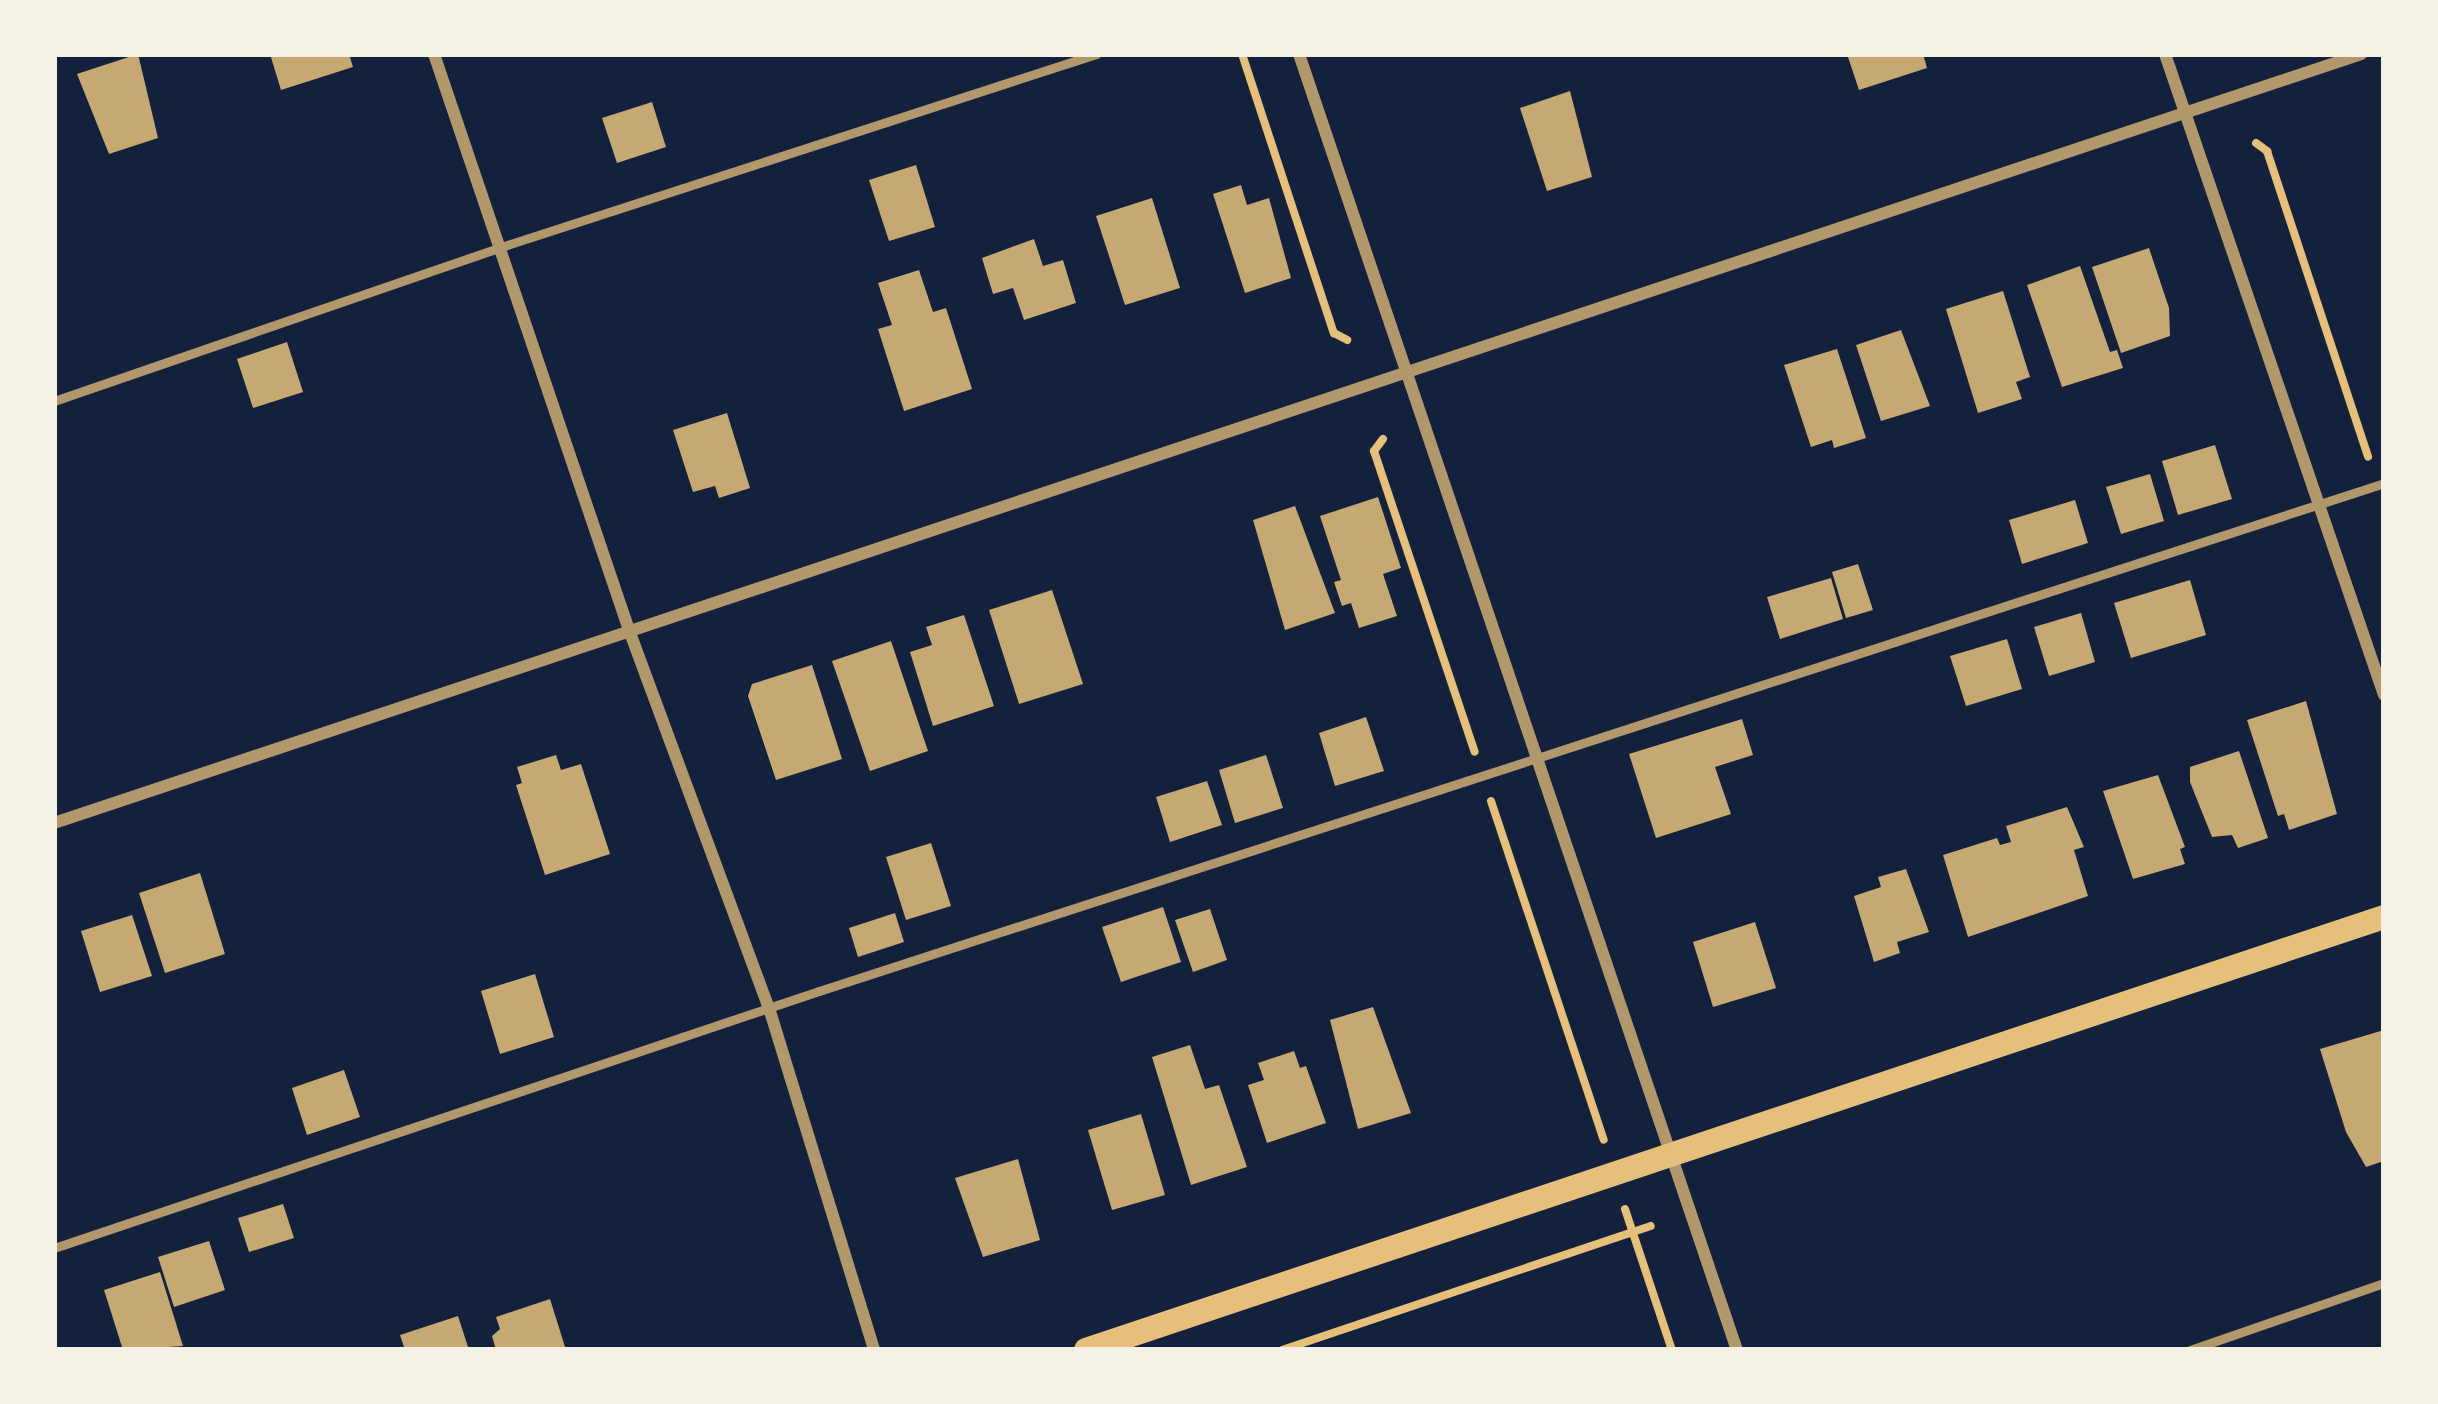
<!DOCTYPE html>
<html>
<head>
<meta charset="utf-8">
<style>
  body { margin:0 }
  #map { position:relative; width:2438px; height:1404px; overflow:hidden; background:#14213d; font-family:Inter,sans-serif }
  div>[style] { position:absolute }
  .building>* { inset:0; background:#c6a872 }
  .path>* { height:8px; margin:-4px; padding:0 4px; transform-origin:4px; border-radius:4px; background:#e5c07b }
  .service>* { height:9px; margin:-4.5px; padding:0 4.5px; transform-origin:4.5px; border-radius:4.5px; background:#b1986c }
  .minor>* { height:12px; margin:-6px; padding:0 6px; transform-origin:6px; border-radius:6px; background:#b1986c }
  .secondary>* { height:24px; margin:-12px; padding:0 12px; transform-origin:12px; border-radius:12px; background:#e5c07b }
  span { translate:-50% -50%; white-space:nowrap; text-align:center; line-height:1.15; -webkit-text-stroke:12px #f6f1e7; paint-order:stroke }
  .frame { position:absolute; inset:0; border:57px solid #f6f1e7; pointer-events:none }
</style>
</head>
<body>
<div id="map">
  <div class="building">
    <div style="clip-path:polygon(138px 54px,158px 138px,109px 154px,77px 74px)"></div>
    <div style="clip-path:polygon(270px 54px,349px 54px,353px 67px,281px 90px)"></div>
    <div style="clip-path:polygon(1847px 54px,1923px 54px,1927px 68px,1859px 90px)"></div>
    <div style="clip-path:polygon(1570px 91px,1592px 177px,1547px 191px,1520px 108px)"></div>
    <div style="clip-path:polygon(652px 102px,666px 147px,617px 163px,602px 118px)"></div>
    <div style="clip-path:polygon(916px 165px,935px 227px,889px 241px,869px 180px)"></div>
    <div style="clip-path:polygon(1241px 185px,1247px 205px,1269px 198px,1291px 278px,1245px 293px,1213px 194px)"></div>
    <div style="clip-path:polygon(1152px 198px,1180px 288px,1125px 305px,1096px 216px)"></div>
    <div style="clip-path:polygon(1034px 239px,1043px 266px,1063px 260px,1076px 303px,1024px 320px,1013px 288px,993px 294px,982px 258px)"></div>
    <div style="clip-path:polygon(2149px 248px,2169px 308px,2170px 336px,2121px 353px,2092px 267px)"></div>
    <div style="clip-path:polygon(2080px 266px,2110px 352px,2117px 350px,2123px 368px,2062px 387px,2027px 285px)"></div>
    <div style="clip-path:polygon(919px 270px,933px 312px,946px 308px,972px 389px,904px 411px,878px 329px,892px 325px,878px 283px)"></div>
    <div style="clip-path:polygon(2003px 291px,2030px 377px,2016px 382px,2022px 399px,1978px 413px,1946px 309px)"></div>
    <div style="clip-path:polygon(1901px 330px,1930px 406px,1881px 421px,1856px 345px)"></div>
    <div style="clip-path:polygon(287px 342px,303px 392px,253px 408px,237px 359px)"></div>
    <div style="clip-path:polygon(1837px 349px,1866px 438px,1834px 448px,1832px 440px,1811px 447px,1784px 365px)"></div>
    <div style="clip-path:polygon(727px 413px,750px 488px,719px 498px,715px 486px,693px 492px,673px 430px)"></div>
    <div style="clip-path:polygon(2215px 445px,2232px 499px,2178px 515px,2162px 461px)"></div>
    <div style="clip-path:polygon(2150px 474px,2164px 521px,2121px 534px,2106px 487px)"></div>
    <div style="clip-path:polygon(1378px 497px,1401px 568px,1383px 574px,1397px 616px,1359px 628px,1351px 603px,1342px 606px,1334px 582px,1341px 580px,1320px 516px)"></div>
    <div style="clip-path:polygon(2075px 500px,2088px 543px,2022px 564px,2009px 520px)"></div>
    <div style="clip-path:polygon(1295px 506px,1335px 613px,1285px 630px,1253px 520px)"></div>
    <div style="clip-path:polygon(1858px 564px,1873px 610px,1846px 618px,1832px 572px)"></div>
    <div style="clip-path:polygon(1831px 578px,1843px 619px,1780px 639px,1767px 597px)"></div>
    <div style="clip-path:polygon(2190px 580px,2206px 635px,2131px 658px,2114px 603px)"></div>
    <div style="clip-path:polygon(1052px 590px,1083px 684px,1019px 704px,989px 610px)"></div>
    <div style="clip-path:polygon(2081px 613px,2095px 662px,2049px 676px,2034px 627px)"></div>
    <div style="clip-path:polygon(964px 615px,994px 706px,933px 726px,910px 652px,932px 645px,926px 627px)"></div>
    <div style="clip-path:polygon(2007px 639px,2022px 689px,1966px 706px,1950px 656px)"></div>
    <div style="clip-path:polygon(891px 641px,928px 751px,870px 771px,832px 661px)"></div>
    <div style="clip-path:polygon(812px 665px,842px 759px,776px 780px,748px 696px,752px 684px)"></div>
    <div style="clip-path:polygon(2306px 701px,2337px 814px,2289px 830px,2284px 814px,2278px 816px,2247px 720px)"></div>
    <div style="clip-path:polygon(1366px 717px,1384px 771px,1335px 786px,1319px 733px)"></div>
    <div style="clip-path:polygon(1742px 719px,1753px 755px,1715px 767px,1731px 814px,1656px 838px,1629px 754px)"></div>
    <div style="clip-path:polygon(2239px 751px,2268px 838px,2238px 848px,2232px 835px,2212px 837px,2190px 782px,2190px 767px)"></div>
    <div style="clip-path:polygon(556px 755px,561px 770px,581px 764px,610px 854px,545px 875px,516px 785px,522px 783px,517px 767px)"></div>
    <div style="clip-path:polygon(1266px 755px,1283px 808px,1235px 823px,1219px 770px)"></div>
    <div style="clip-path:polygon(2158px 775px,2185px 847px,2180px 849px,2185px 864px,2133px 879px,2103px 791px)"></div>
    <div style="clip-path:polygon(1207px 781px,1222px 825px,1170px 842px,1156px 797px)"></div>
    <div style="clip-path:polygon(2067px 807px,2084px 847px,2074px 850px,2088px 896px,1968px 937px,1943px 855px,1997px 838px,2000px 845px,2011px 842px,2006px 826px)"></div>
    <div style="clip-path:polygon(931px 843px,951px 906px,906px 920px,886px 857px)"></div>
    <div style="clip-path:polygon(1906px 869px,1929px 932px,1897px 942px,1900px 953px,1874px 962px,1854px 896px,1881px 887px,1878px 877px)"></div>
    <div style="clip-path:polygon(200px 873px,225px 954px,165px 973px,139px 893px)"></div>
    <div style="clip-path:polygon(1163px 907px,1181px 962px,1121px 982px,1102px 927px)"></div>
    <div style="clip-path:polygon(1210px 909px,1227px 960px,1193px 972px,1175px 920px)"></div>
    <div style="clip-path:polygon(895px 913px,904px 942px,858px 957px,849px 928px)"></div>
    <div style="clip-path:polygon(132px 915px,152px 976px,100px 992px,81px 931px)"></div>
    <div style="clip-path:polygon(1755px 922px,1776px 988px,1713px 1007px,1693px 942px)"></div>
    <div style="clip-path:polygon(535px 974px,554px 1037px,500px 1054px,481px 991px)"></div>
    <div style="clip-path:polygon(1373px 1007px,1411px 1113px,1358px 1129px,1330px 1020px)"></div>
    <div style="clip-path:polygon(2384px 1030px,2384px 1161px,2366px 1167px,2346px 1132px,2320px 1049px)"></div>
    <div style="clip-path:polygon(1190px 1045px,1205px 1089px,1219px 1085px,1247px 1167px,1191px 1185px,1152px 1057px)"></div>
    <div style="clip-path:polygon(1294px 1051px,1300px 1068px,1306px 1066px,1326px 1123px,1267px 1143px,1248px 1085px,1264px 1080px,1258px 1063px)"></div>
    <div style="clip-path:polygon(344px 1070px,360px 1117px,307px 1135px,292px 1088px)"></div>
    <div style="clip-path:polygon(1141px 1114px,1165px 1195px,1112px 1210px,1088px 1130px)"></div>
    <div style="clip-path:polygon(1018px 1159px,1040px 1240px,983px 1257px,955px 1178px)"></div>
    <div style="clip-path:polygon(283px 1204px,294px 1238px,249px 1252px,238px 1218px)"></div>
    <div style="clip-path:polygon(209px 1241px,225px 1290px,174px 1307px,158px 1257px)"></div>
    <div style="clip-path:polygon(160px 1272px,183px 1346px,123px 1350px,104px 1290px)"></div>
    <div style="clip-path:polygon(550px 1299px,566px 1350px,496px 1350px,492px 1336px,500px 1329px,496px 1317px)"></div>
    <div style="clip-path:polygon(458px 1316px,469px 1350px,405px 1350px,400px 1335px)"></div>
  </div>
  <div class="path">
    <div style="left:1242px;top:54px;width:294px;rotate:71.8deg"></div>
    <div style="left:1334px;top:333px;width:15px;rotate:28deg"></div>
    <div style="left:2256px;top:143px;width:14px;rotate:36deg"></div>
    <div style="left:2267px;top:151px;width:322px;rotate:71.7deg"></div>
    <div style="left:1383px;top:439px;width:15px;rotate:127deg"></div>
    <div style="left:1374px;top:451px;width:317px;rotate:71.5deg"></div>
    <div style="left:1491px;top:801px;width:357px;rotate:71.6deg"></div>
    <div style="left:1625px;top:1209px;width:149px;rotate:71.6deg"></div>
    <div style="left:1282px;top:1350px;width:389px;rotate:-18.6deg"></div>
  </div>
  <div class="service">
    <div style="left:54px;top:401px;width:473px;rotate:-19deg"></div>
    <div style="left:501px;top:247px;width:626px;rotate:-17.97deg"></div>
    <div style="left:54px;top:1248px;width:807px;rotate:-18.57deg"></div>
    <div style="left:819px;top:991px;width:1645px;rotate:-17.98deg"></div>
    <div style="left:2190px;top:1350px;width:205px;rotate:-19.1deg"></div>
  </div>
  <div class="minor">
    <div style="left:434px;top:54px;width:608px;rotate:71.3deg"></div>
    <div style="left:629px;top:630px;width:403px;rotate:69.7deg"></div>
    <div style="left:769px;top:1008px;width:358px;rotate:72.9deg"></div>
    <div style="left:1299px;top:54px;width:1368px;rotate:71.33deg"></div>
    <div style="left:2165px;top:54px;width:677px;rotate:71.14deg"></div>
    <div style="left:54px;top:823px;width:2432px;rotate:-18.43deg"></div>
  </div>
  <div class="secondary">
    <div style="left:1086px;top:1350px;width:1368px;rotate:-18.45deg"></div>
  </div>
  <div class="frame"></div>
</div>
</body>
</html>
